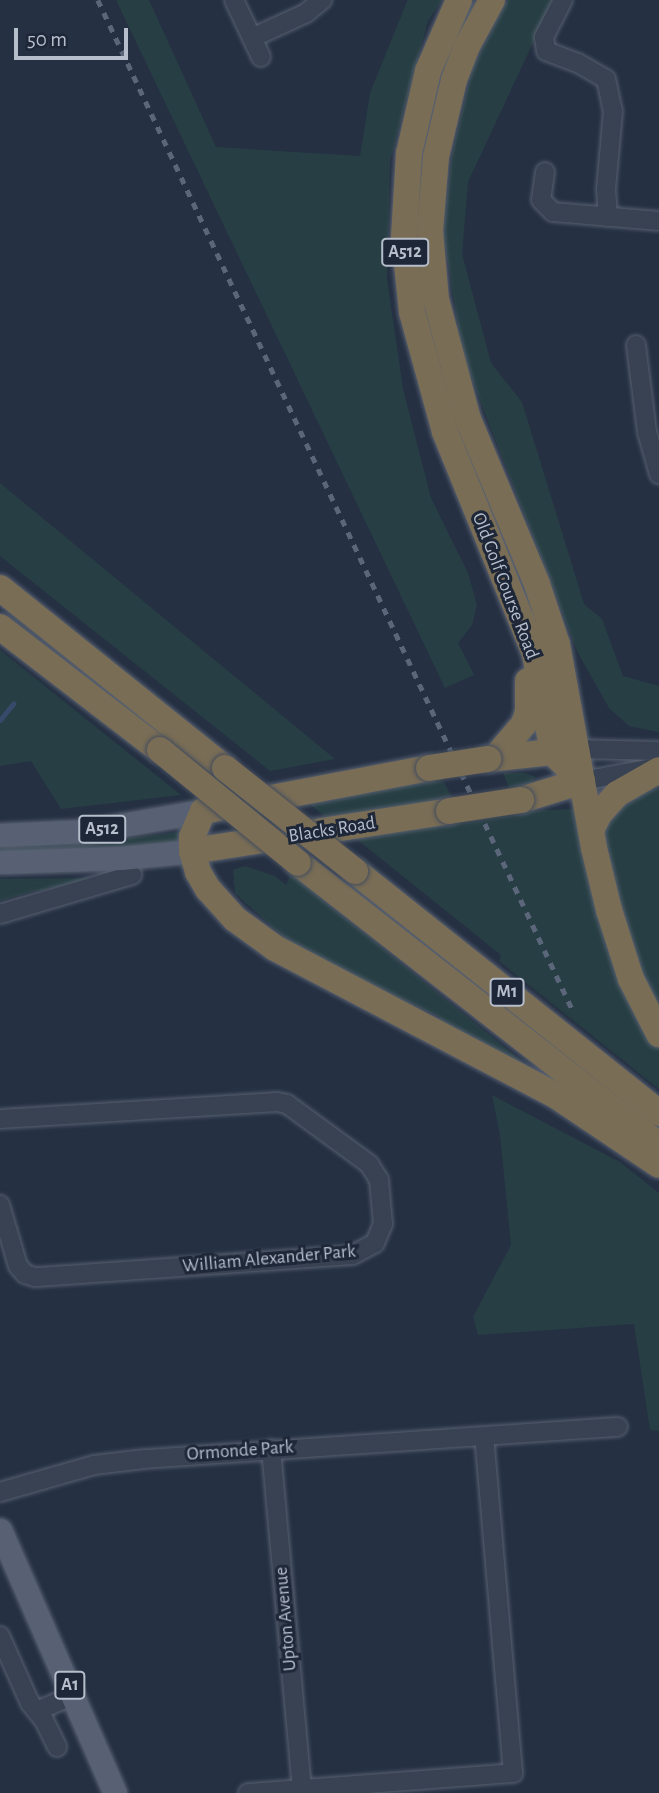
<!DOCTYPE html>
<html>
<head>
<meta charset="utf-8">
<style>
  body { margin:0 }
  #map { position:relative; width:659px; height:1793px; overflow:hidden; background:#253043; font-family:"Alegreya Sans",sans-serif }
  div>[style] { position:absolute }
  .green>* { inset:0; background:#273f44 }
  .stream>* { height:4.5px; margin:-2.25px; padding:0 2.25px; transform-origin:2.25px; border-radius:2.25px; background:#384a6b }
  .roads { filter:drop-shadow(0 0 2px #576070) drop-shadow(0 0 2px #576070) }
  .minor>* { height:18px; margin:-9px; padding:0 9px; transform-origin:9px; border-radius:9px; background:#394253 }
  .major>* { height:23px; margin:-11.5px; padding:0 11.5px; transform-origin:11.5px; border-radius:11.5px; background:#576173 }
  .highway>* { height:26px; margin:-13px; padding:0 13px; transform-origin:13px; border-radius:13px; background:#796d56 }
  .rail>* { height:4.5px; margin-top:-2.25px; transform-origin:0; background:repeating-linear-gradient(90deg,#5b667a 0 7px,transparent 0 14px) }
  .bridges { filter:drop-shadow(0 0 2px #444d5d) drop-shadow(0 0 2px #444d5d) }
  .highway-bridge>* { height:26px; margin:-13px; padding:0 13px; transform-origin:13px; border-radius:13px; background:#796d56 }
  span { translate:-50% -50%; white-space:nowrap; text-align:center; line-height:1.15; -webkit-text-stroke:6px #1e2738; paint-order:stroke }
  .shield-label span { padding:2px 5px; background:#1e2738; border:2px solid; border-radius:5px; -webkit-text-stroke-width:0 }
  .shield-label { font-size:18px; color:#b6becc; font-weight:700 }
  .street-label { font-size:19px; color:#b6becc }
  .scale { position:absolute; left:14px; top:28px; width:114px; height:32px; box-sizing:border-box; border:4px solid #b6becc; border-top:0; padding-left:9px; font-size:21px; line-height:24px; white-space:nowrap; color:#b6becc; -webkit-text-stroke:5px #1e2738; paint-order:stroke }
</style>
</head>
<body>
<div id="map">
  <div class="green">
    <div style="clip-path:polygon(116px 0,149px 0,216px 147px,360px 156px,370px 93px,406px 4px,408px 0,442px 0,428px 21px,390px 161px,387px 278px,403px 389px,431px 498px,468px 573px,477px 605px,472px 625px,458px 643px,474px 675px,445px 688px)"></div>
    <div style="clip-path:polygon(507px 0,553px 0,468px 182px,462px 254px,491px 363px,522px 402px,584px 604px,602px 619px,623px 676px,659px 686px,659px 732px,629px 726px,609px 708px,577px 651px,463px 356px,443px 233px,452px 154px,473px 66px)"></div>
    <div style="clip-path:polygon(0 483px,335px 759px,270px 771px,0 556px)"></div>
    <div style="clip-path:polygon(0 650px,181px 795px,61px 809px,31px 761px,0 766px)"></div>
    <div style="clip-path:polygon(503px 773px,524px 773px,536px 777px,527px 786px,511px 793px)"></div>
    <div style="clip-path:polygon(442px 778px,454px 801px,330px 821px,305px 800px)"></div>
    <div style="clip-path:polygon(659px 788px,659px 1007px,636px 1008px,659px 1049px,659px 1089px,499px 961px,501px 955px,354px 837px,541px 810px,578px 809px)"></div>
    <div style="clip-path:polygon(179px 832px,179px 843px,22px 853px,0 850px,0 847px,63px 846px)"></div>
    <div style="clip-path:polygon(245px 866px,275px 876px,286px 885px,291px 874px,550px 1084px,438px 1025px,440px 1017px,368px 985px,286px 939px,235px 893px,233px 870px)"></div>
    <div style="clip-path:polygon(101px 878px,27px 893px,0 901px,0 879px)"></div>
    <div style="clip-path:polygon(492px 1095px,620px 1162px,659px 1193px,659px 1431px,650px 1430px,634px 1324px,478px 1335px,473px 1317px,511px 1245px,500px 1135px)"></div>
  </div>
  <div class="stream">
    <div style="left:0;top:720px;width:21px;rotate:-51deg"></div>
  </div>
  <div class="roads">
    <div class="minor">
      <div style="left:234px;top:0;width:63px;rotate:64.7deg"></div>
      <div style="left:563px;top:0;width:42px;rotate:117.2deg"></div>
      <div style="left:544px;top:37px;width:14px;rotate:82deg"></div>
      <div style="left:546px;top:51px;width:34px;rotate:21deg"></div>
      <div style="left:578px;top:63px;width:32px;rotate:30deg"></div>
      <div style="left:606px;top:79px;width:33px;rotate:78deg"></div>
      <div style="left:613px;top:111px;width:78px;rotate:95.1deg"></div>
      <div style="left:606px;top:189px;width:28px;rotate:86deg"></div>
      <div style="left:252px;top:38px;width:60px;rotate:-24.8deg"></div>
      <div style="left:306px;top:13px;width:21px;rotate:-39deg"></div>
      <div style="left:545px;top:172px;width:28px;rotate:98deg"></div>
      <div style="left:541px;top:200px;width:17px;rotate:45deg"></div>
      <div style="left:553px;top:212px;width:106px;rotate:4.9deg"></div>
      <div style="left:636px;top:345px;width:88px;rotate:82.8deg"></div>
      <div style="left:647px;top:432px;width:44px;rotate:74.1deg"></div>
      <div style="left:576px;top:749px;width:83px;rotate:1.4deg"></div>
      <div style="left:582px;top:781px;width:71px;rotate:-10.5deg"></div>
      <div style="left:0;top:914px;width:138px;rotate:-16.5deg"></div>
      <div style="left:0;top:1119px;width:278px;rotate:-3.5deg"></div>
      <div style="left:277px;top:1102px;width:10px;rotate:11deg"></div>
      <div style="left:287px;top:1104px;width:102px;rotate:36.2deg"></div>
      <div style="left:369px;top:1164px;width:19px;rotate:58deg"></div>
      <div style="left:379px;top:1180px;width:44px;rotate:84.8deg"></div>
      <div style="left:383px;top:1224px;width:21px;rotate:113deg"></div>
      <div style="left:375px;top:1243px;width:26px;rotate:152deg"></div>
      <div style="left:352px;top:1255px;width:318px;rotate:176deg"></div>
      <div style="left:35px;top:1277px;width:10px;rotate:-163deg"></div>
      <div style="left:25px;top:1274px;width:11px;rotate:-131deg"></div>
      <div style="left:18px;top:1266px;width:64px;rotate:-106.4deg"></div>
      <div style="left:271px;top:1449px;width:340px;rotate:84.8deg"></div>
      <div style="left:0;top:1492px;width:98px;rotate:-16deg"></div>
      <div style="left:94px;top:1465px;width:51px;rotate:-6.7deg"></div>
      <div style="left:145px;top:1459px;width:474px;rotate:-3.9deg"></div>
      <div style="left:0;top:1636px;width:73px;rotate:65.9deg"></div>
      <div style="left:30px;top:1703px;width:22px;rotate:51deg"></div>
      <div style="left:44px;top:1720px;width:30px;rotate:64deg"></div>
      <div style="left:37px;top:1711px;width:40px;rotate:-23.4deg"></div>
      <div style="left:248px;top:1793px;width:266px;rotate:-4.3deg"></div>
      <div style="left:513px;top:1773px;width:338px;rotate:-94.9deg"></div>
    </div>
    <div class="major">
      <div style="left:0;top:835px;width:88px;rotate:-2.6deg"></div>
      <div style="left:88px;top:831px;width:117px;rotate:-9.9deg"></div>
      <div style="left:0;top:862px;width:121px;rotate:-1.9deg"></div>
      <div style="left:121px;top:858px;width:71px;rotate:-5.6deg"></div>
      <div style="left:0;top:1530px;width:287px;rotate:66.4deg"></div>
    </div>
    <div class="highway">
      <div style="left:459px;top:0;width:77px;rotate:113.6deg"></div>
      <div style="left:428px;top:71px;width:84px;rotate:103deg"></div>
      <div style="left:409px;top:153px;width:83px;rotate:93.4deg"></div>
      <div style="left:404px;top:236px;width:76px;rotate:84deg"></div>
      <div style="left:412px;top:312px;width:124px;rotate:74.6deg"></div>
      <div style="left:445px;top:432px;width:240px;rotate:67.9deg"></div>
      <div style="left:535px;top:654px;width:101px;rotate:79.7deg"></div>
      <div style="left:553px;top:753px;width:40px;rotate:44deg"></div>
      <div style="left:492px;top:0;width:52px;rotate:118.5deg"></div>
      <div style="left:467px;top:46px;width:36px;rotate:111deg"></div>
      <div style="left:454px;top:80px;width:79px;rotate:103.2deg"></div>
      <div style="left:436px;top:157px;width:74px;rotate:94.6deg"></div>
      <div style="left:430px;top:231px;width:68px;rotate:85deg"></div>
      <div style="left:436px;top:299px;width:124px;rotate:75.1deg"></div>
      <div style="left:468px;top:419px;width:179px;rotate:67.3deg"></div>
      <div style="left:537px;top:584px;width:63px;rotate:71.6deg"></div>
      <div style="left:557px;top:644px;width:207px;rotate:79.7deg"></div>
      <div style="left:594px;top:848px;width:64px;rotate:76.4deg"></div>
      <div style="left:609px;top:910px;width:72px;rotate:72.3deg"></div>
      <div style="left:631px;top:979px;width:62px;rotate:63deg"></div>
      <div style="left:0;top:588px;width:288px;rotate:38.7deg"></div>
      <div style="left:0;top:627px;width:202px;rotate:37.6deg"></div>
      <div style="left:495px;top:758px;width:45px;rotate:-49.5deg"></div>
      <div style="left:524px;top:724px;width:13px;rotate:-72deg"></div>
      <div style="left:528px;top:712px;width:31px;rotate:-90deg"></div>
      <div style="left:488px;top:759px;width:83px;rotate:-6.2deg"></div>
      <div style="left:429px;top:768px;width:230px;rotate:169.2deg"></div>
      <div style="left:203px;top:811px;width:28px;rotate:113deg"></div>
      <div style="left:192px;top:837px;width:14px;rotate:90deg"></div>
      <div style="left:192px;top:851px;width:22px;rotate:74deg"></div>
      <div style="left:198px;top:872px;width:20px;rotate:60deg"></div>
      <div style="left:208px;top:889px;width:40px;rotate:48deg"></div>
      <div style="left:235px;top:919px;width:49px;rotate:35.9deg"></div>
      <div style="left:275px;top:948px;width:316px;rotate:27.7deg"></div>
      <div style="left:555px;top:1095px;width:125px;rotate:33.9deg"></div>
      <div style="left:521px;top:800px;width:64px;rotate:-17.3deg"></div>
      <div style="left:591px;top:830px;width:18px;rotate:-63deg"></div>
      <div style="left:599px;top:814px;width:27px;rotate:-48deg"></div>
      <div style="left:617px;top:794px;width:48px;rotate:-29.7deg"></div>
      <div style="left:192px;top:851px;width:260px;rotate:-8.8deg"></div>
      <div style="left:298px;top:863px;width:453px;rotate:38deg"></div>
      <div style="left:355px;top:871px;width:389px;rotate:38.5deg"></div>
    </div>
  </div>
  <div class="rail">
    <div style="left:98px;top:0;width:1119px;rotate:64.83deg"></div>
  </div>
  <div class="bridges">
    <div class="highway-bridge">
      <div style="left:160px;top:750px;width:178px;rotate:39.3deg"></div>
      <div style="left:225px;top:768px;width:166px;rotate:38.4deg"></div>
      <div style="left:429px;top:768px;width:60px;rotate:-8.7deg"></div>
      <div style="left:449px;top:811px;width:73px;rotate:-8.7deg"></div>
    </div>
  </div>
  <div class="shield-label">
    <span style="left:405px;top:252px">A512</span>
    <span style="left:102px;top:829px">A512</span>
    <span style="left:507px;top:992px">M1</span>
    <span style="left:70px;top:1685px">A1</span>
  </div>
  <div class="street-label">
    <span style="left:505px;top:586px;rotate:69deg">Old Golf Course Road</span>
    <span style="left:332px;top:830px;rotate:-9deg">Blacks Road</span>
    <span style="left:269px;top:1259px;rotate:-5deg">William Alexander Park</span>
    <span style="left:240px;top:1451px;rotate:-4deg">Ormonde Park</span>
    <span style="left:286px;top:1619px;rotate:-95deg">Upton Avenue</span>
  </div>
  <div class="scale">50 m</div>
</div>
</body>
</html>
